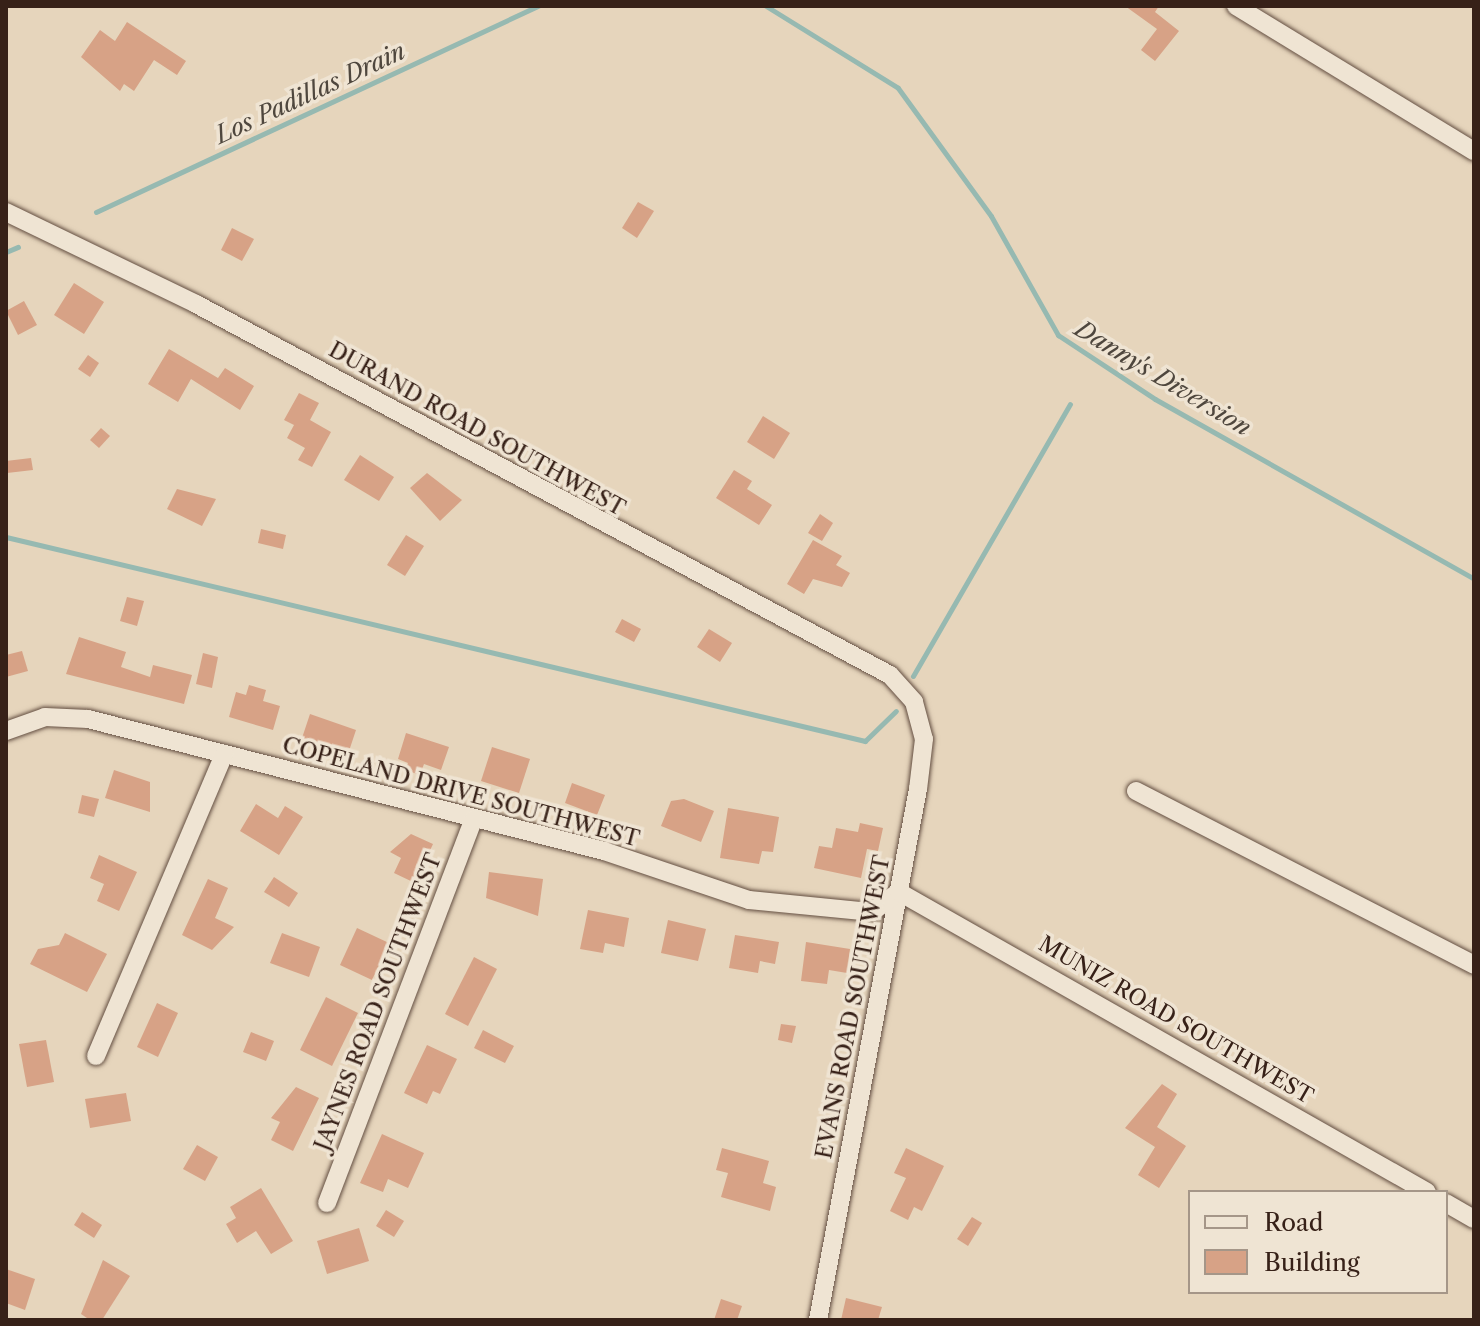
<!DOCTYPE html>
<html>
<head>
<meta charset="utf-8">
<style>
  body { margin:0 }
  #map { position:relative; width:1480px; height:1326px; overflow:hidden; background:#e6d5bc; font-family:"Libre Caslon Text",serif }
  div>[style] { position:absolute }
  .stream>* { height:5px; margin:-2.5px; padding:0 2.5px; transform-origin:2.5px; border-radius:2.5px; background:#96b9b1 }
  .building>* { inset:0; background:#d7a286 }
  .roads { filter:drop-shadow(0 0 2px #634e41) drop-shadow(0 0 2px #634e41) }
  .minor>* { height:18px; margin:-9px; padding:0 9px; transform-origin:9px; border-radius:9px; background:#efe4d3 }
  span { translate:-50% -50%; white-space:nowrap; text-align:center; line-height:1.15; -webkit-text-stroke:7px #efe4d3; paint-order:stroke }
  .street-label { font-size:22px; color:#372118 }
  .water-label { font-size:24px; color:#4f473e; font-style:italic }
  .frame { position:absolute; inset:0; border:8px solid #372118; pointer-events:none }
  .legend { position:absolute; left:1188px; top:1190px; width:260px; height:104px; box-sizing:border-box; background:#efe4d3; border:2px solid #a59688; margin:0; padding:10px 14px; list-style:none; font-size:24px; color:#372118 }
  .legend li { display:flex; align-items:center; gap:16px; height:40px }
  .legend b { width:40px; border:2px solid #a59688 }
</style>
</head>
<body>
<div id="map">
  <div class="stream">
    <div style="left:766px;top:6px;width:155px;rotate:31.8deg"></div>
    <div style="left:898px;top:88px;width:158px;rotate:54deg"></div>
    <div style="left:991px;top:216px;width:137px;rotate:60.6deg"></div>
    <div style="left:1058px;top:335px;width:116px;rotate:33.4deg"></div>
    <div style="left:1155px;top:399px;width:366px;rotate:29.4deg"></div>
    <div style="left:96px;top:212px;width:488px;rotate:-25deg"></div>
    <div style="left:6px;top:252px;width:13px;rotate:-23deg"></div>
    <div style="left:6px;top:537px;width:883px;rotate:13.36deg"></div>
    <div style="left:865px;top:741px;width:43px;rotate:-44.1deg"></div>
    <div style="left:913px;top:676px;width:314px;rotate:-60deg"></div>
  </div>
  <div class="building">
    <div style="clip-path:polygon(1125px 6px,1159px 6px,1155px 12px,1179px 31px,1155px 61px,1141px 50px,1157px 29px)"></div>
    <div style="clip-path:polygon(127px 22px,186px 61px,177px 75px,154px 60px,134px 91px,124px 84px,120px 91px,81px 57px,100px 30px,115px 41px)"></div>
    <div style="clip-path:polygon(638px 202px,654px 211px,637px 238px,622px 228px)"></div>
    <div style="clip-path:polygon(232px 228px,254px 239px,242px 261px,221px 250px)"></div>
    <div style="clip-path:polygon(74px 283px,104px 302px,84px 334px,54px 315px)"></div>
    <div style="clip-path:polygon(24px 301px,37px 325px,18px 335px,6px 311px)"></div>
    <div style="clip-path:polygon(169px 349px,218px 378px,225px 368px,254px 386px,240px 410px,191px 379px,178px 402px,148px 384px)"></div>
    <div style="clip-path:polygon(88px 355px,99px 363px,90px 377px,78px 369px)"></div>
    <div style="clip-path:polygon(299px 393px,319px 403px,310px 420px,331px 432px,312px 467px,298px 460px,305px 448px,287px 438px,294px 425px,284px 420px)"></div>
    <div style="clip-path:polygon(763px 416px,790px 433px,774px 459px,747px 442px)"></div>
    <div style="clip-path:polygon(101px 428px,110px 436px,99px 448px,90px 440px)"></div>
    <div style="clip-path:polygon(360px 455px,394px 477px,379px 501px,344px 480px)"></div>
    <div style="clip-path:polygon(31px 458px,33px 470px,7px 473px,6px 461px)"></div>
    <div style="clip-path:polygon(734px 470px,752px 481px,747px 489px,772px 505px,759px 525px,716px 498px)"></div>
    <div style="clip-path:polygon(427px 473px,462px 500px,440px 521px,410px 488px)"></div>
    <div style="clip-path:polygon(177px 489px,216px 499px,202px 526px,167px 509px)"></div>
    <div style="clip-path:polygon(820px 514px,833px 523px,822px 541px,808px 533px)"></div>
    <div style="clip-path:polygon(261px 529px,286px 535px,283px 549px,258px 543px)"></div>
    <div style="clip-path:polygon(406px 535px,424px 546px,405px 576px,387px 565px)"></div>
    <div style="clip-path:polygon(813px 540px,842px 556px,836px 565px,850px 573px,842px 587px,813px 579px,804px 594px,787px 584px)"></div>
    <div style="clip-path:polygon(127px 597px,144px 601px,137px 626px,120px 621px)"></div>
    <div style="clip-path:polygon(622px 619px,641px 629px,634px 642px,615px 632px)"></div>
    <div style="clip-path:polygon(709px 629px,732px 643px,720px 662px,697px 647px)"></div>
    <div style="clip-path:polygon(79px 637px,126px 652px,121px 667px,150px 677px,153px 665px,192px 675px,184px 704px,66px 674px)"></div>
    <div style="clip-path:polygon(22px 651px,28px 671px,6px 677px,6px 655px)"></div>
    <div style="clip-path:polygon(203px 653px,218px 657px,212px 688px,196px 684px)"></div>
    <div style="clip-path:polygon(249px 685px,266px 690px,263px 701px,280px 706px,273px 730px,229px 717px,236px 692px,246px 695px)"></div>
    <div style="clip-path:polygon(310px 714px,356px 730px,348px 754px,302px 738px)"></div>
    <div style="clip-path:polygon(406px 733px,449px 747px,441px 770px,424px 764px,420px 775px,405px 770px,408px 763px,398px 759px)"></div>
    <div style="clip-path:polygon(492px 747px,530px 759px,519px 793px,481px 781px)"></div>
    <div style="clip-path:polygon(114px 770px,150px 782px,150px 812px,105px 798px)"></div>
    <div style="clip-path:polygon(572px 783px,605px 795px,597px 815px,565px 803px)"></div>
    <div style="clip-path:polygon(82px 795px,99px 799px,94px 817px,78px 813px)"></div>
    <div style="clip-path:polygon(684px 799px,714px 811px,701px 842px,661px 826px,671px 801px)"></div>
    <div style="clip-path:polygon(256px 804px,278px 818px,285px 806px,303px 817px,279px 855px,240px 831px)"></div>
    <div style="clip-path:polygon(728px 808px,779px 817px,773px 852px,762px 851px,759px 864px,720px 858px)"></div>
    <div style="clip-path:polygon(860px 823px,883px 828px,878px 851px,867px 849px,861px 878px,814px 868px,819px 846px,832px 848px,836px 828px,858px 832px)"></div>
    <div style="clip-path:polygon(411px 834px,433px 844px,415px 883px,394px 873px,401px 858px,390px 852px)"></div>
    <div style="clip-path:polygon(99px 855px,137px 872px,119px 911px,97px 901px,104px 884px,90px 878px)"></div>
    <div style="clip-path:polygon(489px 872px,543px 879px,538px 916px,486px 898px)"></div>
    <div style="clip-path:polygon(274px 877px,298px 893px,289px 907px,264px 892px)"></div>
    <div style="clip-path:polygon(208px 879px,228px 888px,215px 918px,234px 927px,212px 950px,182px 935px)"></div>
    <div style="clip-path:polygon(588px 910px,629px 918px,624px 947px,605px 943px,603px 953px,580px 949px)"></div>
    <div style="clip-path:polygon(668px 920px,706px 929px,698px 961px,661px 953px)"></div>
    <div style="clip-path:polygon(357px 928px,389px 943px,372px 980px,340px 965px)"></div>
    <div style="clip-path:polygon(65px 933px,107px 954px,87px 992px,30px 964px,38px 949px,59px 945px)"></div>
    <div style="clip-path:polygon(282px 933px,320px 947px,309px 977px,270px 963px)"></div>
    <div style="clip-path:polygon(735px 935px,779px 942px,775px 964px,760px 961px,758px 973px,729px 968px)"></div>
    <div style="clip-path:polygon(806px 942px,850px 949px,847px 973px,829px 970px,827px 984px,801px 981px)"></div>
    <div style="clip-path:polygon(474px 957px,497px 969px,468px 1026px,445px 1014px)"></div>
    <div style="clip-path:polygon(326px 997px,358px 1013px,332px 1066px,300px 1050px)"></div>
    <div style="clip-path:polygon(157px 1003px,178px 1013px,158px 1057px,137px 1047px)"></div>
    <div style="clip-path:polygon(781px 1024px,796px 1026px,792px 1043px,778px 1040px)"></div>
    <div style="clip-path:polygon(483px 1030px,514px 1046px,505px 1063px,474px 1048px)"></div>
    <div style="clip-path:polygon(251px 1032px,274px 1041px,266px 1061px,243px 1052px)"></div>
    <div style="clip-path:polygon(46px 1040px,54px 1082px,27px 1087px,19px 1044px)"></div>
    <div style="clip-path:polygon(427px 1045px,457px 1059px,440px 1094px,433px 1091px,427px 1104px,404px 1093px)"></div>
    <div style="clip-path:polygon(1162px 1084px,1177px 1094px,1157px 1127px,1186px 1146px,1159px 1188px,1138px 1175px,1155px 1147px,1125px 1128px)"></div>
    <div style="clip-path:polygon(296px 1087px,319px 1098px,293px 1151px,271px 1140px,280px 1122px,271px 1118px)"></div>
    <div style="clip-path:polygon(126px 1093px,131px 1121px,90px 1128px,85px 1099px)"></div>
    <div style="clip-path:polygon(382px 1134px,424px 1153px,408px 1188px,388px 1179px,383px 1192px,360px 1183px)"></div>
    <div style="clip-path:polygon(197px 1145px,218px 1157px,205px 1181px,183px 1169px)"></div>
    <div style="clip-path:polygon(722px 1148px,769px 1161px,763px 1183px,776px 1187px,770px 1211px,721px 1197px,728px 1173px,716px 1170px)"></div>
    <div style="clip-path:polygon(906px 1148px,944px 1166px,922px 1211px,914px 1207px,908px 1220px,890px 1211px,906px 1178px,894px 1173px)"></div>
    <div style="clip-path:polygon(261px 1188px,293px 1241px,271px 1254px,256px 1231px,237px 1243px,226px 1224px,236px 1218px,230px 1207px)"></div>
    <div style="clip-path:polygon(386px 1210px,404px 1221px,394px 1237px,376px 1226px)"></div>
    <div style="clip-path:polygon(82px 1212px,102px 1225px,94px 1238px,74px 1225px)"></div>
    <div style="clip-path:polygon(972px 1217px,982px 1223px,968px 1246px,957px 1239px)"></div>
    <div style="clip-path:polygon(359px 1228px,369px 1261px,327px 1274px,317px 1241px)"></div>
    <div style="clip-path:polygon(103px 1260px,130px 1276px,102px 1320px,90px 1320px,81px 1314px)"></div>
    <div style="clip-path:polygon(6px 1269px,35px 1279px,25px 1310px,6px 1303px)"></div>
    <div style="clip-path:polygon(846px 1298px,882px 1307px,878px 1320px,841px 1320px)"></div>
    <div style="clip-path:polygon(721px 1299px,742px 1306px,737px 1320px,714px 1320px)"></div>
  </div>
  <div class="roads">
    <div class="minor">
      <div style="left:1236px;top:6px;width:279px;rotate:31.4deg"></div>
      <div style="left:6px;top:212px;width:211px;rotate:25.8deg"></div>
      <div style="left:196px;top:304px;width:787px;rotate:28.13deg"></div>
      <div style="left:890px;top:675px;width:36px;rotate:48deg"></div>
      <div style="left:914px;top:702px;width:38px;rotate:75deg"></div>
      <div style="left:924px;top:739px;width:50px;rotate:96.8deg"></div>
      <div style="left:918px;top:789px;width:540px;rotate:100.67deg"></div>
      <div style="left:6px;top:731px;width:41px;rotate:-19.7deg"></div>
      <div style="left:45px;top:717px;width:43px;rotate:2.7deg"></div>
      <div style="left:88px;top:719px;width:533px;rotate:14.35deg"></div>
      <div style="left:604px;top:851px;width:153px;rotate:18.7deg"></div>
      <div style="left:749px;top:900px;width:124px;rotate:5.6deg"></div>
      <div style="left:872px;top:912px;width:34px;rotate:-37deg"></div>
      <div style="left:899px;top:892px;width:607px;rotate:29.6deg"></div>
      <div style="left:1136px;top:791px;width:380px;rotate:27.2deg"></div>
      <div style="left:96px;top:1056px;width:328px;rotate:-67deg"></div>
      <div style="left:327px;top:1203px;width:411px;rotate:-69.1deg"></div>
      <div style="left:1446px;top:1203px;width:32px;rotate:30deg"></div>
    </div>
  </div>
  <div class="street-label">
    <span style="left:477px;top:429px;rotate:29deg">DURAND ROAD SOUTHWEST</span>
    <span style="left:461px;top:792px;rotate:15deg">COPELAND DRIVE SOUTHWEST</span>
    <span style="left:378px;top:1002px;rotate:-69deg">JAYNES ROAD SOUTHWEST</span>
    <span style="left:853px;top:1007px;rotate:-79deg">EVANS ROAD SOUTHWEST</span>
    <span style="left:1176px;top:1020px;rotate:30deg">MUNIZ ROAD SOUTHWEST</span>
  </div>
  <div class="water-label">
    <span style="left:310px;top:93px;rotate:-25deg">Los Padillas Drain</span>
    <span style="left:1163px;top:378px;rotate:31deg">Danny's Diversion</span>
  </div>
  <div class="frame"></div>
  <ul class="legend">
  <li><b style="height:10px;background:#efe4d3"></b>Road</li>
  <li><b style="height:22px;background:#d7a286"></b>Building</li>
  </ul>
</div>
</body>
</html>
